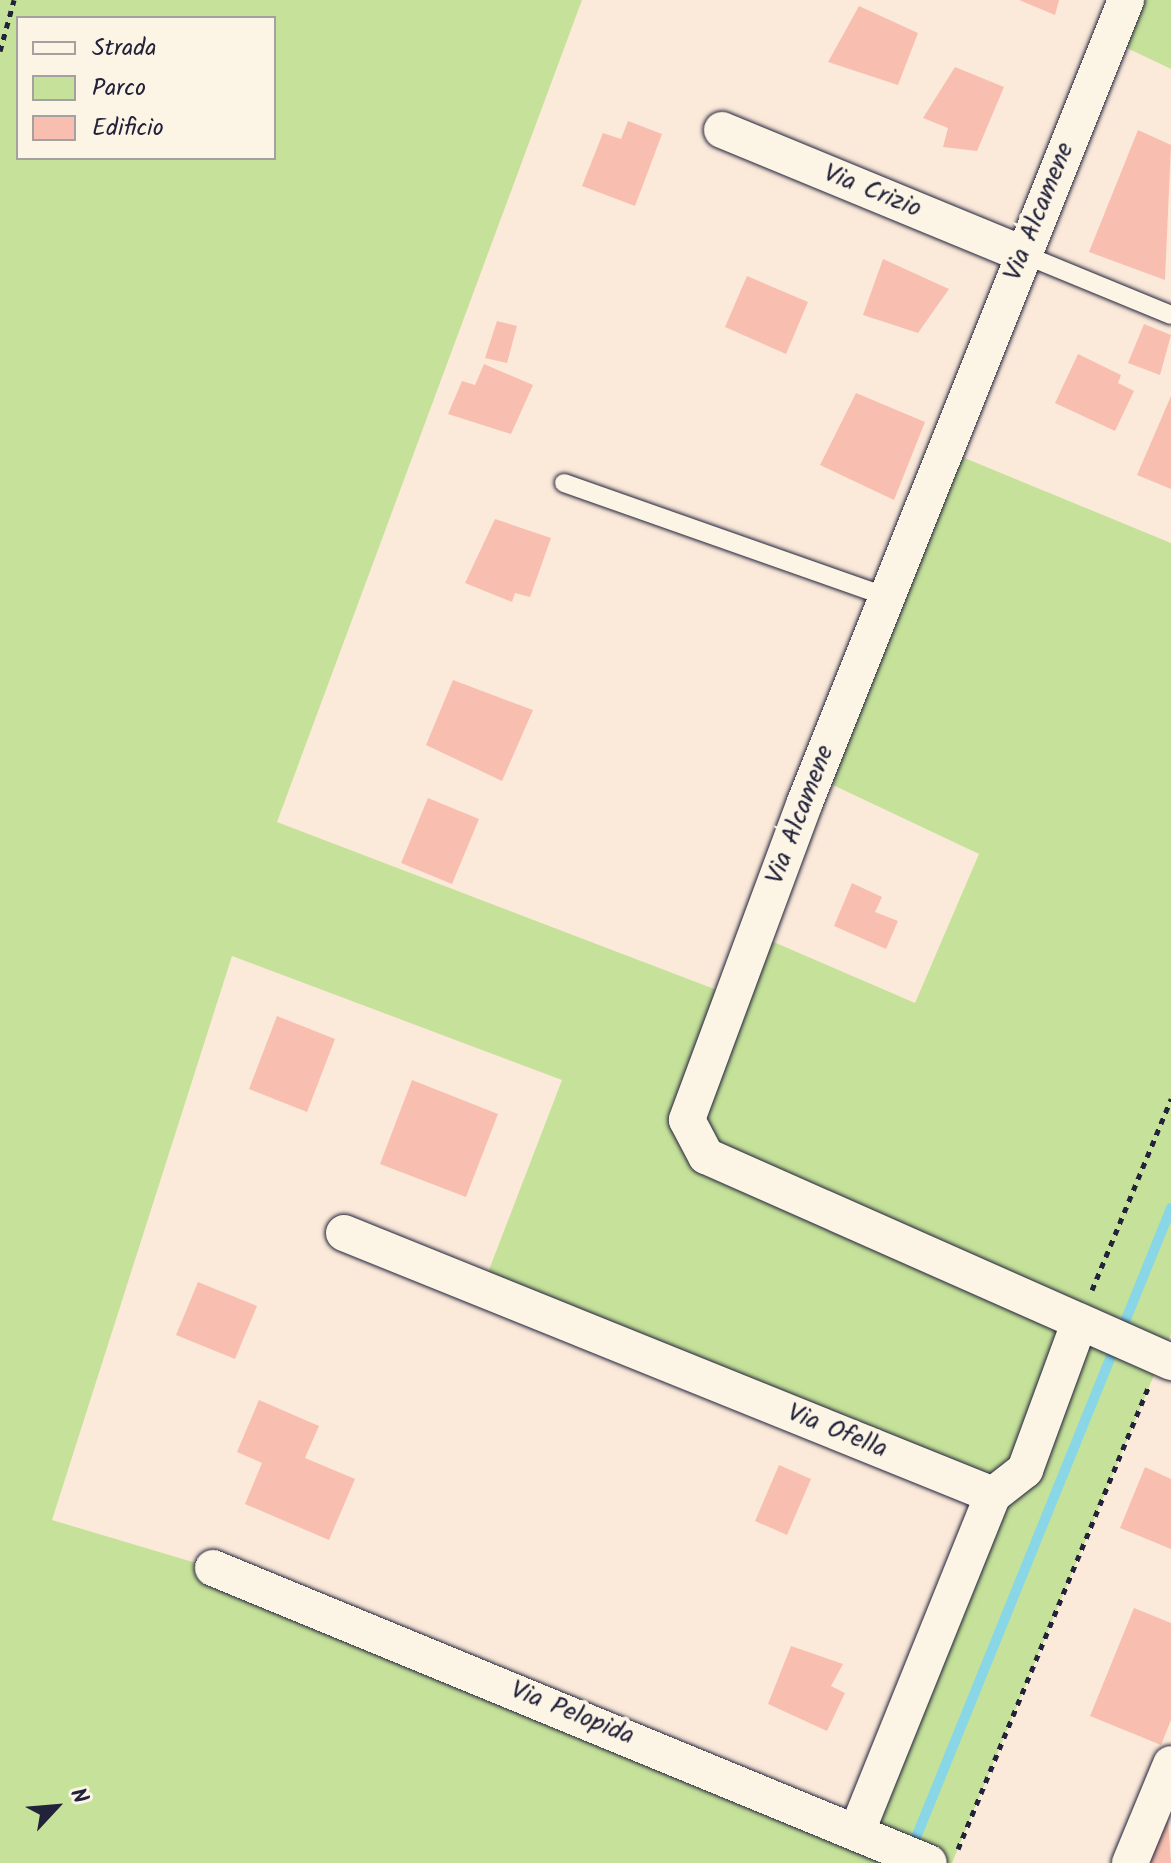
<!DOCTYPE html>
<html>
<head>
<meta charset="utf-8">
<style>
  body { margin:0 }
  #map { position:relative; width:1171px; height:1863px; overflow:hidden; background:#fbeada; font-family:Kalam,sans-serif }
  div>[style] { position:absolute }
  .green>* { inset:0; background:#c6e29a }
  .stream>* { height:10px; margin:-5px; padding:0 5px; transform-origin:5px; border-radius:5px; background:#88d6e6 }
  .building>* { inset:0; background:#f8bfb0 }
  .path>* { height:5px; margin-top:-2.5px; transform-origin:0; background:repeating-linear-gradient(90deg,#22223b 0 6px,transparent 0 12px) }
  .roads { filter:drop-shadow(0 0 2px #22223b) drop-shadow(0 0 2px #22223b) }
  .service>* { height:18px; margin:-9px; padding:0 9px; transform-origin:9px; border-radius:9px; background:#fcf5e5 }
  .minor>* { height:36px; margin:-18px; padding:0 18px; transform-origin:18px; border-radius:18px; background:#fcf5e5 }
  span { translate:-50% -50%; white-space:nowrap; text-align:center; line-height:1.15; -webkit-text-stroke:8px #fcf5e5; paint-order:stroke }
  .street-label { font-size:26px; color:#22223b }
  .legend { position:absolute; left:16px; top:16px; width:260px; height:144px; box-sizing:border-box; background:#fcf5e5; border:2px solid #a5a1a1; margin:0; padding:10px 14px; list-style:none; font-size:24px; color:#22223b }
  .legend li { display:flex; align-items:center; gap:16px; height:40px }
  .legend b { width:40px; border:2px solid #a5a1a1 }
  .north { position:absolute; left:16px; top:1767px; width:80px; height:80px; -webkit-text-stroke:6px #fcf5e5; paint-order:stroke; rotate:64deg; font-size:22px; font-weight:700; line-height:32px; text-align:center; color:#22223b }
  .north::after { content:''; display:block; margin:auto; width:28px; height:36px; background:#22223b; clip-path:polygon(50% 0,100% 100%,50% 72%,0 100%) }
</style>
</head>
<body>
<div id="map">
  <div class="green">
    <div style="clip-path:polygon(evenodd,0 0,582px 0,277px 822px,730px 995px,755px 934px,915px 1003px,979px 854px,816px 777px,945px 450px,1171px 543px,1171px 1334px,952px 1863px,0 1863px,0 0,18px 18px,274px 18px,274px 158px,18px 158px,18px 18px,0 0,232px 956px,562px 1080px,482px 1288px,993px 1495px,857px 1831px,213px 1568px,52px 1520px,232px 956px)"></div>
    <div style="clip-path:polygon(1126px 0,1171px 0,1171px 69px,1110px 40px)"></div>
  </div>
  <div class="stream">
    <div style="left:911px;top:1850px;width:693px;rotate:-67.95deg"></div>
  </div>
  <div class="building">
    <div style="clip-path:polygon(1019px 0,1059px 0,1055px 15px)"></div>
    <div style="clip-path:polygon(859px 6px,918px 33px,898px 85px,828px 62px)"></div>
    <div style="clip-path:polygon(955px 67px,1004px 87px,977px 151px,943px 147px,948px 128px,923px 118px)"></div>
    <div style="clip-path:polygon(628px 121px,662px 134px,635px 206px,582px 186px,603px 133px,621px 139px)"></div>
    <div style="clip-path:polygon(1138px 130px,1171px 145px,1165px 280px,1089px 252px)"></div>
    <div style="clip-path:polygon(883px 259px,949px 289px,918px 333px,863px 315px)"></div>
    <div style="clip-path:polygon(747px 276px,808px 302px,786px 354px,725px 327px)"></div>
    <div style="clip-path:polygon(497px 321px,517px 326px,507px 363px,485px 358px)"></div>
    <div style="clip-path:polygon(1144px 324px,1171px 335px,1160px 375px,1128px 363px)"></div>
    <div style="clip-path:polygon(1078px 354px,1121px 375px,1118px 383px,1134px 391px,1115px 431px,1055px 403px)"></div>
    <div style="clip-path:polygon(484px 364px,533px 385px,511px 434px,448px 414px,462px 381px,475px 385px)"></div>
    <div style="clip-path:polygon(856px 393px,925px 422px,894px 500px,820px 465px)"></div>
    <div style="clip-path:polygon(1171px 396px,1171px 489px,1137px 475px)"></div>
    <div style="clip-path:polygon(495px 519px,551px 538px,530px 597px,515px 593px,512px 602px,465px 583px)"></div>
    <div style="clip-path:polygon(453px 680px,533px 710px,502px 781px,426px 745px)"></div>
    <div style="clip-path:polygon(428px 798px,479px 819px,452px 884px,401px 863px)"></div>
    <div style="clip-path:polygon(852px 883px,882px 897px,875px 912px,898px 921px,886px 949px,834px 926px)"></div>
    <div style="clip-path:polygon(277px 1016px,335px 1039px,307px 1112px,249px 1089px)"></div>
    <div style="clip-path:polygon(412px 1080px,498px 1114px,466px 1197px,380px 1164px)"></div>
    <div style="clip-path:polygon(198px 1282px,257px 1306px,235px 1359px,176px 1335px)"></div>
    <div style="clip-path:polygon(259px 1400px,319px 1426px,305px 1458px,355px 1479px,329px 1540px,245px 1504px,262px 1463px,237px 1452px)"></div>
    <div style="clip-path:polygon(779px 1465px,811px 1479px,787px 1535px,755px 1521px)"></div>
    <div style="clip-path:polygon(1145px 1467px,1171px 1479px,1171px 1549px,1120px 1528px)"></div>
    <div style="clip-path:polygon(1134px 1608px,1171px 1623px,1171px 1720px,1161px 1745px,1090px 1716px)"></div>
    <div style="clip-path:polygon(791px 1646px,843px 1664px,831px 1686px,845px 1693px,827px 1731px,768px 1704px)"></div>
    <div style="clip-path:polygon(1168px 1820px,1171px 1863px,1148px 1863px)"></div>
  </div>
  <div class="path">
    <div style="left:0;top:51px;width:53px;rotate:-74.6deg"></div>
    <div style="left:1092px;top:1290px;width:207px;rotate:-67.5deg"></div>
    <div style="left:958px;top:1849px;width:499px;rotate:-67.6deg"></div>
  </div>
  <div class="roads">
    <div class="service">
      <div style="left:1023px;top:254px;width:160px;rotate:22.4deg"></div>
      <div style="left:564px;top:483px;width:343px;rotate:19.4deg"></div>
    </div>
    <div class="minor">
      <div style="left:1126px;top:0;width:864px;rotate:111.81deg"></div>
      <div style="left:805px;top:802px;width:339px;rotate:110.4deg"></div>
      <div style="left:687px;top:1120px;width:41px;rotate:62.2deg"></div>
      <div style="left:706px;top:1156px;width:509px;rotate:23.89deg"></div>
      <div style="left:722px;top:130px;width:326px;rotate:22.4deg"></div>
      <div style="left:344px;top:1233px;width:700px;rotate:21.98deg"></div>
      <div style="left:213px;top:1568px;width:774px;rotate:22.39deg"></div>
      <div style="left:857px;top:1831px;width:362px;rotate:-68deg"></div>
      <div style="left:993px;top:1495px;width:41px;rotate:-38deg"></div>
      <div style="left:1025px;top:1470px;width:153px;rotate:-69.8deg"></div>
      <div style="left:1130px;top:1863px;width:107px;rotate:-67.5deg"></div>
    </div>
  </div>
  <div class="street-label">
    <span style="left:872px;top:192px;rotate:22deg">Via Crizio</span>
    <span style="left:1040px;top:212px;rotate:-68deg">Via Alcamene</span>
    <span style="left:801px;top:815px;rotate:-69deg">Via Alcamene</span>
    <span style="left:837px;top:1432px;rotate:22deg">Via Ofella</span>
    <span style="left:572px;top:1714px;rotate:22deg">Via Pelopida</span>
  </div>
  <ul class="legend">
  <li><b style="height:10px;background:#fcf5e5"></b>Strada</li>
  <li><b style="height:22px;background:#c6e29a"></b>Parco</li>
  <li><b style="height:22px;background:#f8bfb0"></b>Edificio</li>
  </ul>
  <div class="north">N</div>
</div>
</body>
</html>
